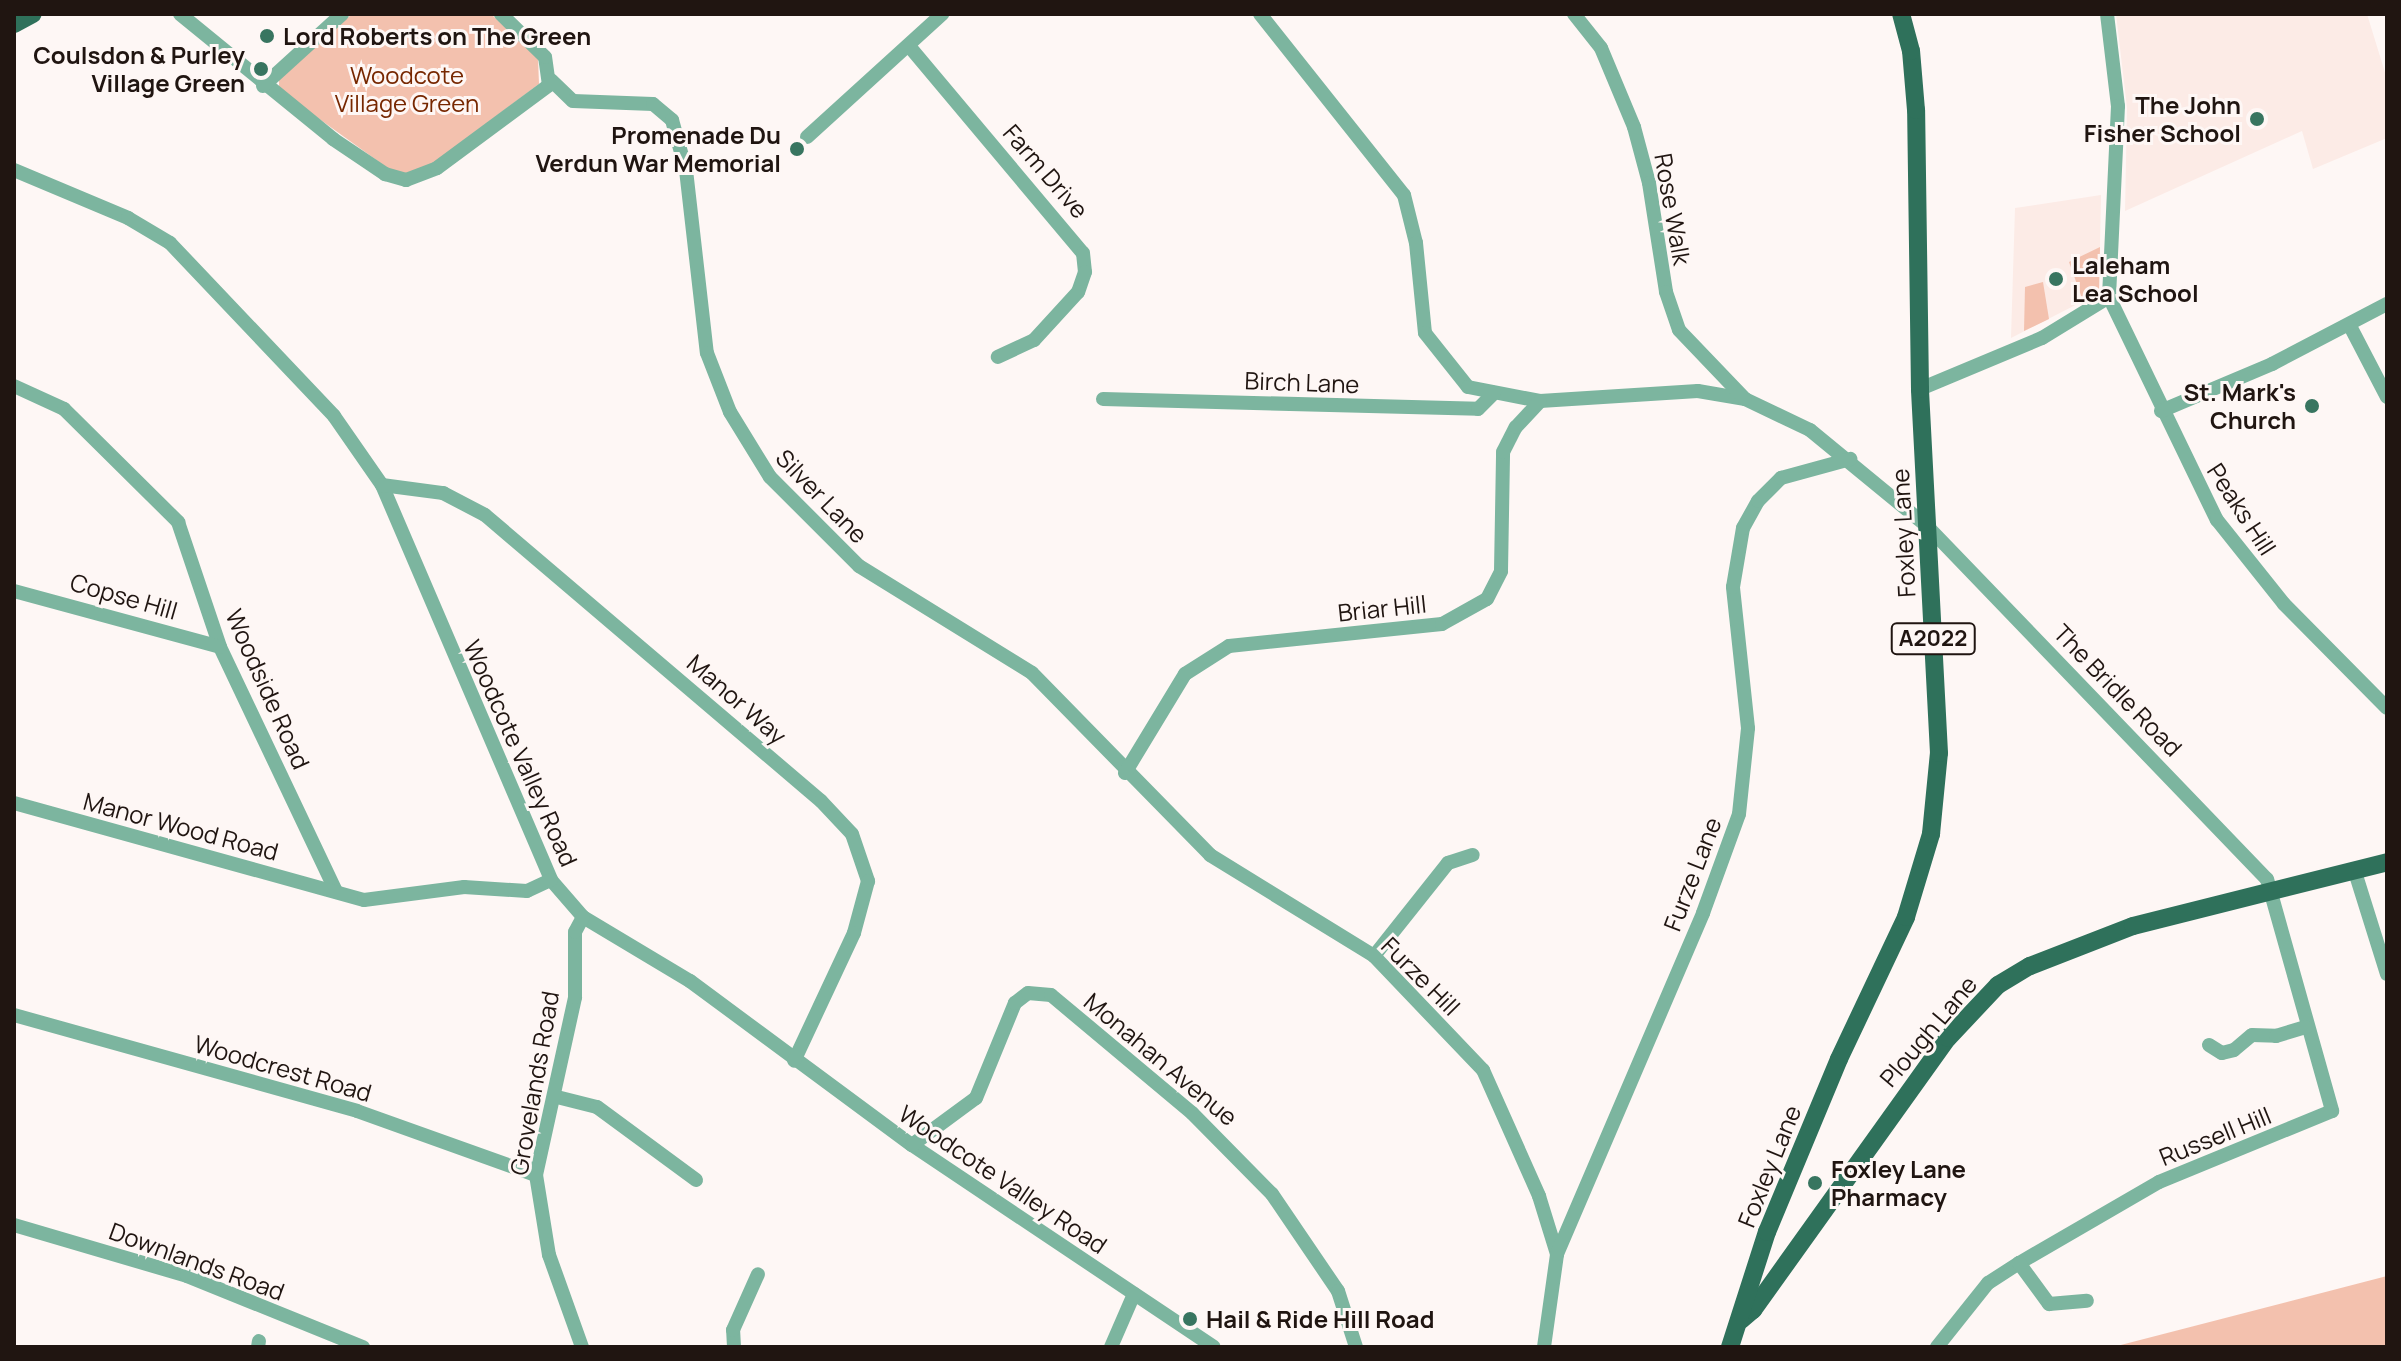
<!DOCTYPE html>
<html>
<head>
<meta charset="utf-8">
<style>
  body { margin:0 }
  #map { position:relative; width:2401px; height:1361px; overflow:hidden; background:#fef7f5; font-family:Manrope,sans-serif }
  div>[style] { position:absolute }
  .built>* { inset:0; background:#fcebe6 }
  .green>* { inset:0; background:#f3c1ae }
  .minor>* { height:14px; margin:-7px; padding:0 7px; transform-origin:7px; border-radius:7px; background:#7cb59f }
  .major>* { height:18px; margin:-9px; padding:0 9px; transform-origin:9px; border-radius:9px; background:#2f715b }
  .dots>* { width:22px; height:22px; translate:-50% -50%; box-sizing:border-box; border:4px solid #fef7f5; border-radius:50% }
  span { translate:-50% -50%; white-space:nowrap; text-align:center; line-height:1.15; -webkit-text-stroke:6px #fef7f5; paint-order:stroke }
  .shield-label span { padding:2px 6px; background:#fef7f5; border:2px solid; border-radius:6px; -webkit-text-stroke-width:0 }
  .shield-label { font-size:22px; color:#201511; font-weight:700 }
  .poi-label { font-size:24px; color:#201511; font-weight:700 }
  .left { translate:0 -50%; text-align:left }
  .right { translate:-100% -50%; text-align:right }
  .park-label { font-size:24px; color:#772700 }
  .street-label { font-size:24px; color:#201511 }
  .frame { position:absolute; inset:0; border:16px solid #201511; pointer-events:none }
</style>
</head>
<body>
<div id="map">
  <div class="built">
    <div style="clip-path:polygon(2116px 14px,2367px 14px,2387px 79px,2387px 138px,2313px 169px,2302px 131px,2125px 211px,2127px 108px)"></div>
    <div style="clip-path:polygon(2101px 195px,2099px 293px,2011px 338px,2015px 208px)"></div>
  </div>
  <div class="green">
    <div style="clip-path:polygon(352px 14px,491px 14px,538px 58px,539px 84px,427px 168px,412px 175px,393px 172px,279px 90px,279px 77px)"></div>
    <div style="clip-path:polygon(2100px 247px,2099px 293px,2083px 301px,2069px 262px)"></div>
    <div style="clip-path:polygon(2043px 282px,2049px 319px,2024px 331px,2025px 287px)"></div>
    <div style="clip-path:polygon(2387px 1276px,2387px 1347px,2113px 1347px)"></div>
  </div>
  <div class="minor">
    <div style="left:180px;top:14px;width:198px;rotate:39.2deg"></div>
    <div style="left:333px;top:139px;width:63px;rotate:33.9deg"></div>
    <div style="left:385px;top:174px;width:22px;rotate:16deg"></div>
    <div style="left:406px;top:180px;width:33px;rotate:-21deg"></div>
    <div style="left:437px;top:168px;width:139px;rotate:-36.5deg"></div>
    <div style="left:549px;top:85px;width:28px;rotate:-98deg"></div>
    <div style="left:545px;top:57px;width:62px;rotate:-135.7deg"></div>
    <div style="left:1260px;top:14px;width:231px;rotate:51.5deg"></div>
    <div style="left:1404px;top:195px;width:49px;rotate:76deg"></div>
    <div style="left:1416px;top:243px;width:90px;rotate:84.3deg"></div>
    <div style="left:1425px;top:333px;width:69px;rotate:51.5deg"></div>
    <div style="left:1468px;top:387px;width:73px;rotate:11deg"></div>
    <div style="left:1540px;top:401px;width:158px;rotate:-3.6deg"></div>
    <div style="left:1698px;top:391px;width:48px;rotate:9.7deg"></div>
    <div style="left:1745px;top:399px;width:72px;rotate:25.5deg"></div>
    <div style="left:1810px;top:430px;width:151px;rotate:39.4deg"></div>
    <div style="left:1927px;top:526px;width:490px;rotate:46.1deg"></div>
    <div style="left:2267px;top:879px;width:241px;rotate:74.3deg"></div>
    <div style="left:2332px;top:1111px;width:187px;rotate:157.7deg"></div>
    <div style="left:2159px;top:1182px;width:162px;rotate:149.9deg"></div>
    <div style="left:2019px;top:1263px;width:37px;rotate:147deg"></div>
    <div style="left:1988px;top:1283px;width:82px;rotate:128.6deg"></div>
    <div style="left:1574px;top:14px;width:43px;rotate:51.5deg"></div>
    <div style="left:1601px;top:48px;width:86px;rotate:67.3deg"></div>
    <div style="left:1634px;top:127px;width:58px;rotate:75deg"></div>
    <div style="left:1649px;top:183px;width:110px;rotate:81.1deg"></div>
    <div style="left:1666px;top:292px;width:40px;rotate:71.1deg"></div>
    <div style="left:1679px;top:330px;width:95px;rotate:46.3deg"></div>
    <div style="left:2107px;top:14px;width:93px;rotate:83.2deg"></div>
    <div style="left:2118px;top:106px;width:191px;rotate:92.7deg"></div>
    <div style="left:2109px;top:297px;width:248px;rotate:64.2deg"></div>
    <div style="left:2217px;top:520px;width:107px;rotate:51.4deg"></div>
    <div style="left:2284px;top:604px;width:146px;rotate:45.3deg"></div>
    <div style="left:909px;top:46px;width:270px;rotate:50deg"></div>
    <div style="left:1083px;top:253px;width:19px;rotate:84deg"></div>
    <div style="left:1085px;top:272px;width:21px;rotate:109deg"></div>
    <div style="left:1078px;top:292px;width:65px;rotate:132.5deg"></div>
    <div style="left:1034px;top:340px;width:40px;rotate:155deg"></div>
    <div style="left:551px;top:80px;width:30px;rotate:44deg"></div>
    <div style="left:573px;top:101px;width:80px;rotate:2.1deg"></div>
    <div style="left:653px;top:104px;width:25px;rotate:40deg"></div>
    <div style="left:672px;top:120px;width:52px;rotate:74.4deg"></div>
    <div style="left:686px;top:170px;width:184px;rotate:83.5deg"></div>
    <div style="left:707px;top:353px;width:63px;rotate:68.7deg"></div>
    <div style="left:730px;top:412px;width:76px;rotate:58.4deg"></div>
    <div style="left:770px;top:477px;width:126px;rotate:45deg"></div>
    <div style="left:859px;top:566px;width:203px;rotate:31.7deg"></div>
    <div style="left:1032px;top:673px;width:255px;rotate:45.6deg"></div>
    <div style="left:1210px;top:855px;width:193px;rotate:31.6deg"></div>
    <div style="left:1374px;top:956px;width:158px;rotate:46.3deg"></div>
    <div style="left:1483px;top:1070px;width:138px;rotate:66deg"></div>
    <div style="left:1539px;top:1196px;width:61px;rotate:72.8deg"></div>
    <div style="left:263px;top:86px;width:107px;rotate:-42.3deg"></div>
    <div style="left:807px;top:137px;width:183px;rotate:-42.3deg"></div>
    <div style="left:14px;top:170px;width:124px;rotate:22.8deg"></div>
    <div style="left:128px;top:218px;width:49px;rotate:30.8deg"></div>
    <div style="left:170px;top:243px;width:238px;rotate:46.5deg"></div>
    <div style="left:334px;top:416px;width:84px;rotate:55.2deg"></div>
    <div style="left:382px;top:485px;width:430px;rotate:66.8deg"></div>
    <div style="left:551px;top:880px;width:49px;rotate:49.1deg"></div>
    <div style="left:583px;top:917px;width:125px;rotate:30.9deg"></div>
    <div style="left:690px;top:981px;width:276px;rotate:36.5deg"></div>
    <div style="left:912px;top:1145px;width:363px;rotate:33.8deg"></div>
    <div style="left:2350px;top:326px;width:80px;rotate:62.5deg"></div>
    <div style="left:14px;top:386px;width:55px;rotate:24.7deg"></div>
    <div style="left:64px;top:409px;width:161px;rotate:44.7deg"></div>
    <div style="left:178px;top:522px;width:132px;rotate:71.4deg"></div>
    <div style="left:220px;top:647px;width:270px;rotate:64.6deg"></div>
    <div style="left:1920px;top:389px;width:132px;rotate:-22.7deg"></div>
    <div style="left:2042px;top:338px;width:79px;rotate:-31.5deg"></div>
    <div style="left:1103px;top:399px;width:375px;rotate:1.5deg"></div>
    <div style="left:1478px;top:409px;width:23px;rotate:-45deg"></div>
    <div style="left:2161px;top:411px;width:121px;rotate:-22.9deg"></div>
    <div style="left:2272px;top:364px;width:130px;rotate:-27.6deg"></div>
    <div style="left:382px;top:485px;width:62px;rotate:7.5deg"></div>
    <div style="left:443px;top:493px;width:47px;rotate:27.6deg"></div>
    <div style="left:485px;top:515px;width:441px;rotate:40.4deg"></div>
    <div style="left:821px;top:801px;width:45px;rotate:46.8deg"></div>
    <div style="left:852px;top:834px;width:50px;rotate:71.2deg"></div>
    <div style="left:868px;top:881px;width:54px;rotate:105.1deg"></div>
    <div style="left:854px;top:933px;width:141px;rotate:115.1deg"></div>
    <div style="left:14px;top:591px;width:213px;rotate:15.2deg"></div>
    <div style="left:1125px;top:773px;width:116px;rotate:-58.8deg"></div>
    <div style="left:1185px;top:674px;width:52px;rotate:-32.5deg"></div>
    <div style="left:1229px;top:646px;width:214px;rotate:-5.9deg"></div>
    <div style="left:1442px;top:624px;width:51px;rotate:-29.1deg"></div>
    <div style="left:1487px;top:599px;width:31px;rotate:-63deg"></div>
    <div style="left:1501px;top:571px;width:119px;rotate:-89deg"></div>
    <div style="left:1503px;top:452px;width:28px;rotate:-63deg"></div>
    <div style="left:1516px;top:427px;width:35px;rotate:-47deg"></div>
    <div style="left:14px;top:803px;width:363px;rotate:15.5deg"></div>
    <div style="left:364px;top:900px;width:101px;rotate:-7.4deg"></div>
    <div style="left:464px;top:887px;width:63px;rotate:3.6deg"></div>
    <div style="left:527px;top:891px;width:26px;rotate:-25deg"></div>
    <div style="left:2355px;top:872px;width:107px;rotate:72.6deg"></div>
    <div style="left:1374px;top:956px;width:119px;rotate:-51.5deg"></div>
    <div style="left:1448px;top:863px;width:26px;rotate:-18deg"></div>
    <div style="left:14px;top:1015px;width:356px;rotate:15.6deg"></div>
    <div style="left:357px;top:1111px;width:190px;rotate:19.7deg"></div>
    <div style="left:2209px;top:1045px;width:15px;rotate:32deg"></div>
    <div style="left:2222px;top:1053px;width:12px;rotate:-14deg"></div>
    <div style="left:2234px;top:1050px;width:23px;rotate:-40deg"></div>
    <div style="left:2252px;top:1035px;width:24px;rotate:2deg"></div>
    <div style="left:2276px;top:1036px;width:31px;rotate:-17deg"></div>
    <div style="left:557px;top:1097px;width:41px;rotate:14deg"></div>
    <div style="left:597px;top:1107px;width:123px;rotate:36.4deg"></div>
    <div style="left:912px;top:1145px;width:79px;rotate:-36.3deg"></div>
    <div style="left:976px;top:1098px;width:103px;rotate:-67.7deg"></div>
    <div style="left:1015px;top:1003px;width:16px;rotate:-38deg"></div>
    <div style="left:1028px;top:993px;width:23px;rotate:5deg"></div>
    <div style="left:1051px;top:995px;width:184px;rotate:39.9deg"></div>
    <div style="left:1192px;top:1113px;width:114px;rotate:45.4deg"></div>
    <div style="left:1272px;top:1194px;width:117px;rotate:55.8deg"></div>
    <div style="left:1338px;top:1291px;width:59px;rotate:72.2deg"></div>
    <div style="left:14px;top:1225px;width:180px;rotate:16.4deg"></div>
    <div style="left:187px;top:1276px;width:190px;rotate:22deg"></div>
    <div style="left:2019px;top:1263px;width:51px;rotate:53.8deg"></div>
    <div style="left:2049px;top:1304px;width:38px;rotate:-5deg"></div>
    <div style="left:258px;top:1347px;width:6px;rotate:-81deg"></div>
    <div style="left:582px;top:1347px;width:98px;rotate:-109.7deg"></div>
    <div style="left:549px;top:1255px;width:81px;rotate:-99.2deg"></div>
    <div style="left:536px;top:1175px;width:182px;rotate:-77.6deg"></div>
    <div style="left:575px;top:997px;width:65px;rotate:-90deg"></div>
    <div style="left:575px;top:932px;width:17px;rotate:-62deg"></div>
    <div style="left:734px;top:1347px;width:17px;rotate:-93deg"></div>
    <div style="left:733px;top:1330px;width:61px;rotate:-65.9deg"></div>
    <div style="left:1111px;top:1347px;width:58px;rotate:-66.5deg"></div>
    <div style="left:1544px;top:1347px;width:94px;rotate:-82deg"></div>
    <div style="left:1557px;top:1254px;width:371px;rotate:-66.8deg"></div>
    <div style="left:1703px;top:913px;width:105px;rotate:-70deg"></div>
    <div style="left:1739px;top:814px;width:86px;rotate:-84deg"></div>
    <div style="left:1748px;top:728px;width:142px;rotate:-96.1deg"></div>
    <div style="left:1733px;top:587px;width:60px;rotate:-80.4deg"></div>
    <div style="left:1743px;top:528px;width:31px;rotate:-61deg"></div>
    <div style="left:1758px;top:501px;width:33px;rotate:-45deg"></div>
    <div style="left:1781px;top:478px;width:72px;rotate:-15.4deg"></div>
  </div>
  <div class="major">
    <div style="left:14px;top:24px;width:21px;rotate:-28deg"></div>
    <div style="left:1741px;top:1320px;width:16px;rotate:-40deg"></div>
    <div style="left:1753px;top:1310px;width:335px;rotate:-54.4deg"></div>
    <div style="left:1948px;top:1038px;width:73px;rotate:-46.7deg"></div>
    <div style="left:1998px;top:985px;width:37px;rotate:-31deg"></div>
    <div style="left:2030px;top:966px;width:110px;rotate:-21.2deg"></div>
    <div style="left:2133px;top:926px;width:262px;rotate:-14.1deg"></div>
    <div style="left:1730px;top:1347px;width:121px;rotate:-72.2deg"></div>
    <div style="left:1767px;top:1232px;width:187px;rotate:-67.4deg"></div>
    <div style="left:1839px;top:1059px;width:157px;rotate:-64.7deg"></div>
    <div style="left:1906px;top:917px;width:87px;rotate:-73.2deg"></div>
    <div style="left:1931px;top:834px;width:81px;rotate:-84.4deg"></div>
    <div style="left:1939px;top:753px;width:364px;rotate:-93deg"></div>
    <div style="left:1920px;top:389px;width:279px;rotate:-90.8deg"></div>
    <div style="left:1916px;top:110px;width:59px;rotate:-94.8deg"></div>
    <div style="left:1911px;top:51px;width:38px;rotate:-105deg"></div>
  </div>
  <div class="dots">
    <div style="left:267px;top:36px;background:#387560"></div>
    <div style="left:261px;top:69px;background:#387560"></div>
    <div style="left:2257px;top:119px;background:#387560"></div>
    <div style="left:797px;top:149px;background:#387560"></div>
    <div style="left:2056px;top:279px;background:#387560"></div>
    <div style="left:2312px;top:406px;background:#387560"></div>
    <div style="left:1815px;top:1183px;background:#387560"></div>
    <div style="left:1190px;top:1319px;background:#387560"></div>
  </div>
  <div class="shield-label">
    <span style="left:1933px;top:639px">A2022</span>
  </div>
  <div class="poi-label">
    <span class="left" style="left:283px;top:36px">Lord Roberts on The Green</span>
    <span class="right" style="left:245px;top:69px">Coulsdon &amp; Purley<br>Village Green</span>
    <span class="right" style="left:2241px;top:119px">The John<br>Fisher School</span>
    <span class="right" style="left:781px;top:149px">Promenade Du<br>Verdun War Memorial</span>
    <span class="left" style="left:2072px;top:279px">Laleham<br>Lea School</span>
    <span class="right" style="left:2296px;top:406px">St. Mark's<br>Church</span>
    <span class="left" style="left:1831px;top:1183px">Foxley Lane<br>Pharmacy</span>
    <span class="left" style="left:1206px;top:1319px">Hail &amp; Ride Hill Road</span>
  </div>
  <div class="park-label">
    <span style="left:407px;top:89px">Woodcote<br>Village Green</span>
  </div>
  <div class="street-label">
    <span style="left:1046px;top:171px;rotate:49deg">Farm Drive</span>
    <span style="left:1673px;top:209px;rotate:80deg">Rose Walk</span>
    <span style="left:1302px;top:382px;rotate:2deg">Birch Lane</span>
    <span style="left:822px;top:496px;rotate:46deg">Silver Lane</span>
    <span style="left:2242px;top:509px;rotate:57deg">Peaks Hill</span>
    <span style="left:1903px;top:533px;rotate:-93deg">Foxley Lane</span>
    <span style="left:124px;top:596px;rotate:16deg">Copse Hill</span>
    <span style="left:1382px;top:608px;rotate:-6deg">Briar Hill</span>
    <span style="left:268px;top:689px;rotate:66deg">Woodside Road</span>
    <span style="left:2118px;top:690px;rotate:46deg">The Bridle Road</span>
    <span style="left:737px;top:699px;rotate:41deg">Manor Way</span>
    <span style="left:521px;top:753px;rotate:66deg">Woodcote Valley Road</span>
    <span style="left:181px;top:826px;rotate:15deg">Manor Wood Road</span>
    <span style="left:1692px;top:874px;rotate:-69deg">Furze Lane</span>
    <span style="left:1421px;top:976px;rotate:45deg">Furze Hill</span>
    <span style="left:1928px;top:1031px;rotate:-50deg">Plough Lane</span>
    <span style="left:1161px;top:1059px;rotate:40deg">Monahan Avenue</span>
    <span style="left:283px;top:1068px;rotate:16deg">Woodcrest Road</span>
    <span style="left:534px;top:1083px;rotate:-80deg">Grovelands Road</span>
    <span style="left:2215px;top:1136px;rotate:-22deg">Russell Hill</span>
    <span style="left:1769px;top:1166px;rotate:-68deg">Foxley Lane</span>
    <span style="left:1003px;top:1179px;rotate:34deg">Woodcote Valley Road</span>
    <span style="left:197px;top:1261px;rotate:20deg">Downlands Road</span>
  </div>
  <div class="frame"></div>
</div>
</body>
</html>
